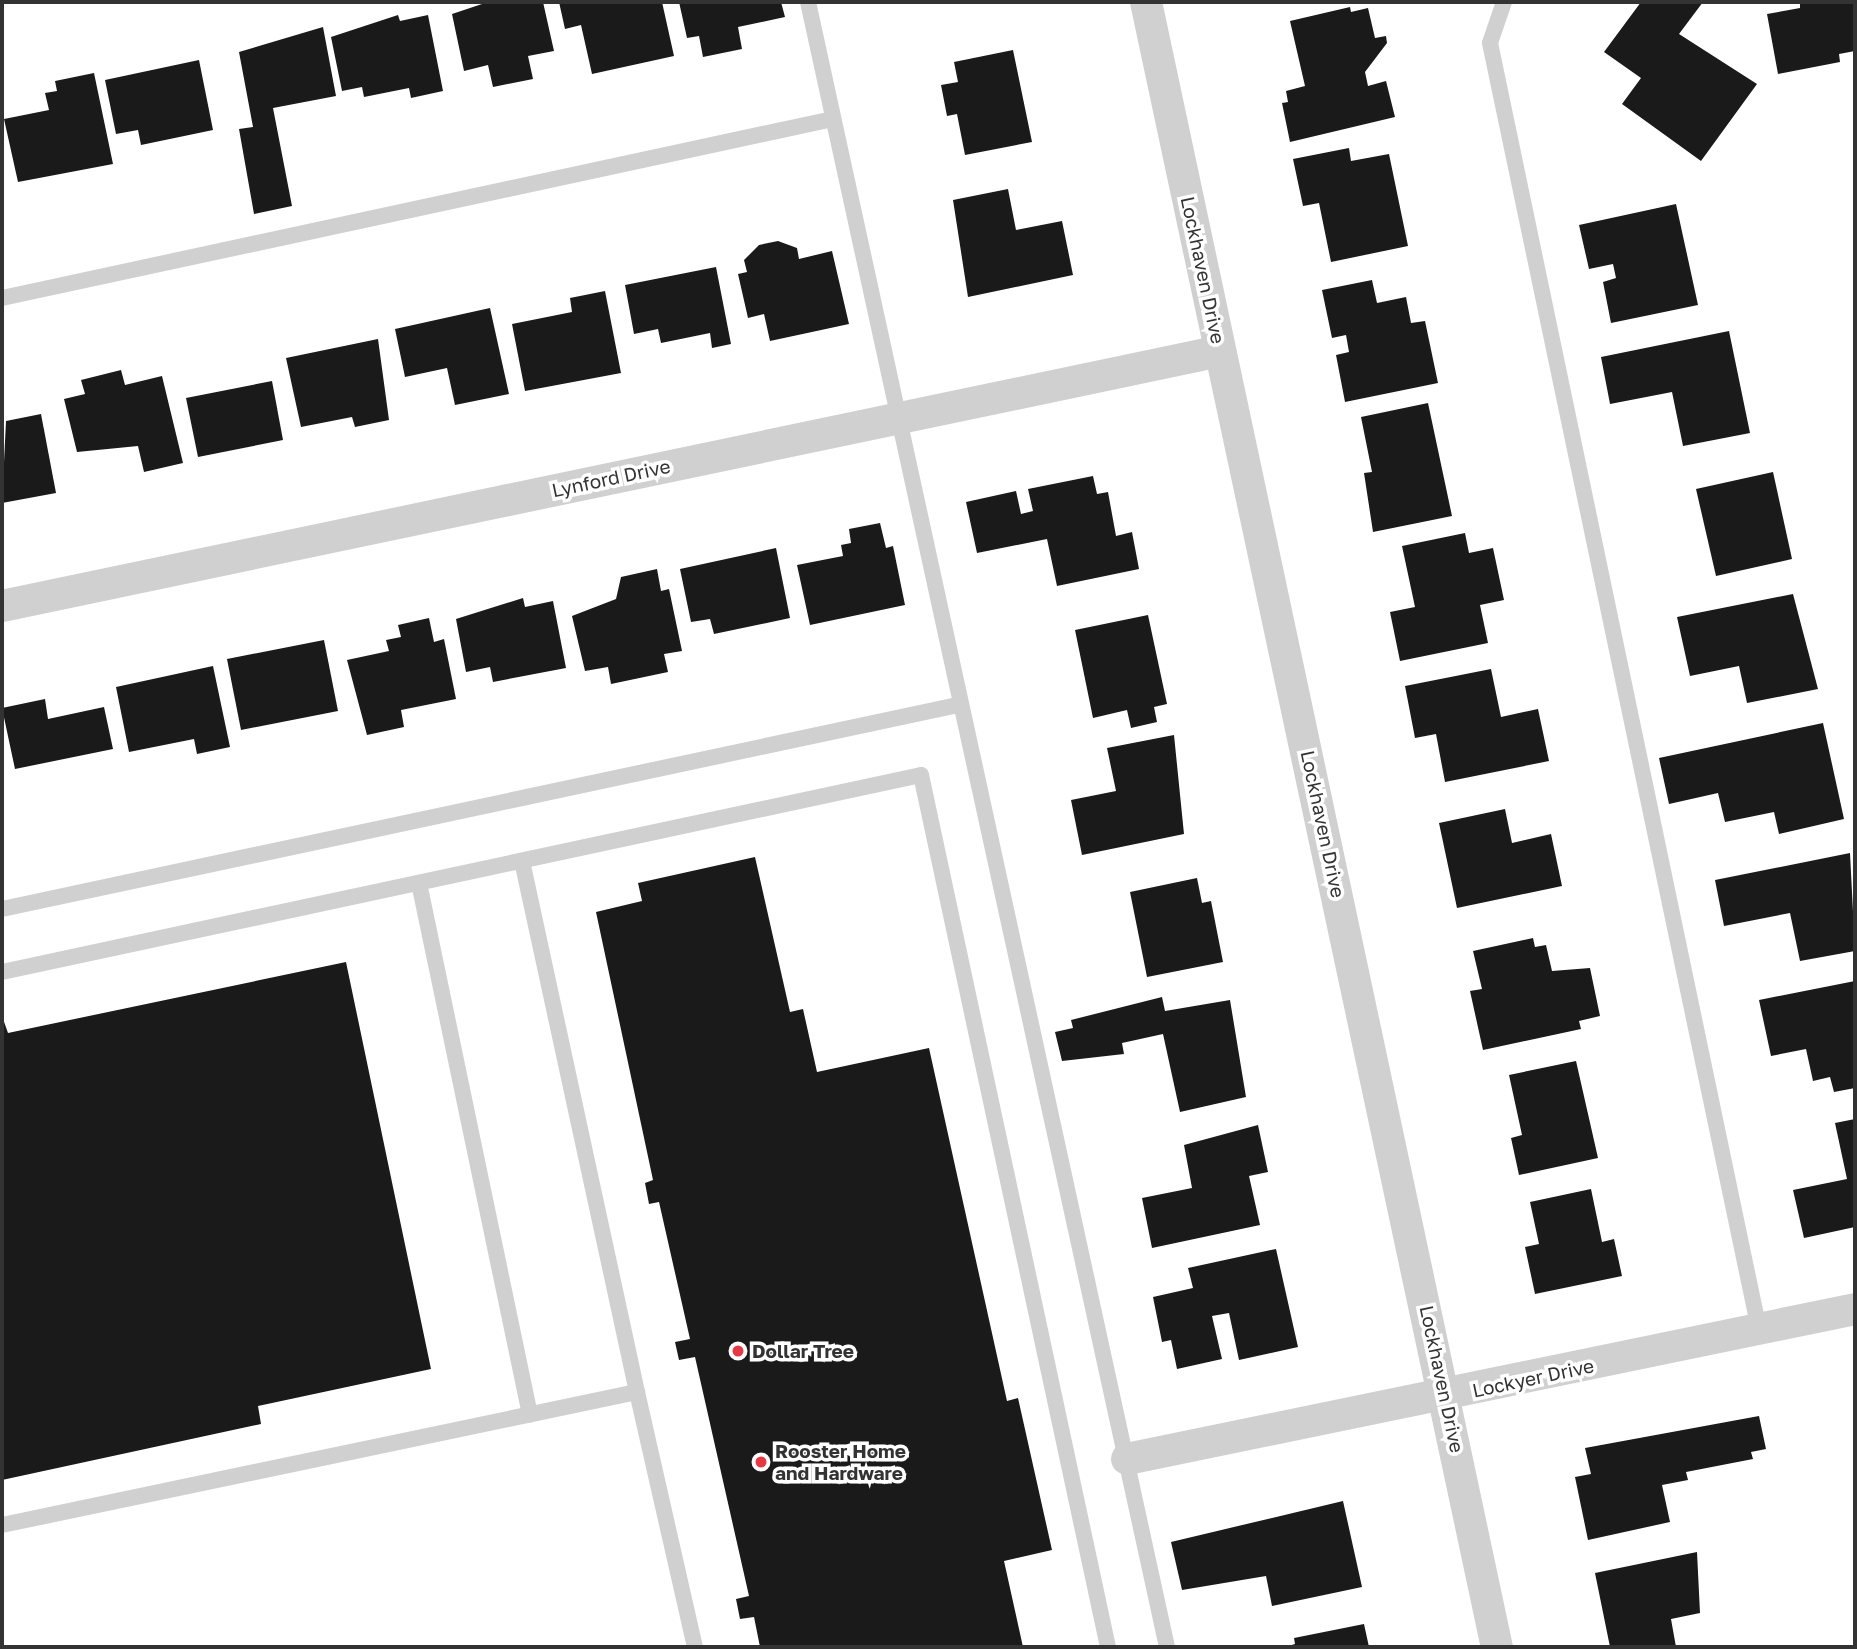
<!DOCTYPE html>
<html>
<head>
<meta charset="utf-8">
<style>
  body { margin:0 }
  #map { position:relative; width:1857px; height:1649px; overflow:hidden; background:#fff; font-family:"Golos Text",sans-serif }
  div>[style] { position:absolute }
  .building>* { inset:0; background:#1a1a1a }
  .lane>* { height:16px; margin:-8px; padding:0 8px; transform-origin:8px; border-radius:8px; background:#d0d0d0 }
  .street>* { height:32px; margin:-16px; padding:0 16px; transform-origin:16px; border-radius:16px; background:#d0d0d0 }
  .dots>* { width:19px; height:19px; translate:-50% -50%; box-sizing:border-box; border:4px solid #fff; border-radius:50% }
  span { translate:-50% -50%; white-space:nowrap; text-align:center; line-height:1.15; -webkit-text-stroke:7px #fff; paint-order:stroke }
  .street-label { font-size:19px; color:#333 }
  .poi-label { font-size:19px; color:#333; font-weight:700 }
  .left { translate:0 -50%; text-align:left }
  .frame { position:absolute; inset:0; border:4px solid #333; pointer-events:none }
</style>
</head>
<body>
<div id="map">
  <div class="building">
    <div style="clip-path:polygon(488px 2px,543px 2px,554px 51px,528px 56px,533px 79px,493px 87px,488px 65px,464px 71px,452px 14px)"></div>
    <div style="clip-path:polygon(559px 2px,662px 2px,674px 56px,592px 74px,581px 25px,565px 29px)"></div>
    <div style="clip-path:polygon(679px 2px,781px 2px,785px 17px,738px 27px,742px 49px,703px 57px,699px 36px,687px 38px)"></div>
    <div style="clip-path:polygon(1641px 2px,1703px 2px,1679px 34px,1757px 84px,1701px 161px,1622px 104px,1641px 78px,1604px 52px)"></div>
    <div style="clip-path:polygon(1800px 2px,1855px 2px,1855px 51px,1839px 54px,1840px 62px,1778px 74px,1767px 14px,1800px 8px)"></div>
    <div style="clip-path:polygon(1350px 7px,1351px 12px,1368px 8px,1375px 38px,1386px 36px,1387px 43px,1365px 72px,1368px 86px,1386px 81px,1395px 117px,1290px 142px,1282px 103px,1288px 102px,1286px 91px,1305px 86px,1290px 21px)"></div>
    <div style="clip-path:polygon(398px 15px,400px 21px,428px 15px,443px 91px,411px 98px,409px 88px,364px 97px,362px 87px,342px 91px,331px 37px)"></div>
    <div style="clip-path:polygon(323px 27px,336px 96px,273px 108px,292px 206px,254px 214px,239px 129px,253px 127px,239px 52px)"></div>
    <div style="clip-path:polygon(1013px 50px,1032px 142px,965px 155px,957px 114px,947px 116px,941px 85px,958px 82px,954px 62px)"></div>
    <div style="clip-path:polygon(199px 60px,213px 130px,141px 145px,138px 130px,116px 134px,105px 80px)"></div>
    <div style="clip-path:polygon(94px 73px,113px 164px,18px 182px,4px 119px,49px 110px,45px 93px,57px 91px,55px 81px)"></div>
    <div style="clip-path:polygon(1349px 148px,1351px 161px,1389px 154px,1408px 246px,1331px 262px,1319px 203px,1303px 206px,1293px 159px)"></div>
    <div style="clip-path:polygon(1008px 189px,1016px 230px,1062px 221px,1073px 275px,968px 297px,953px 200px)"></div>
    <div style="clip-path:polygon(1676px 204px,1698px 305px,1611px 323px,1603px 282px,1616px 278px,1613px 264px,1589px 269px,1579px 225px)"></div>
    <div style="clip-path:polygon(778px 241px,797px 248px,799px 259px,832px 251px,849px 324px,770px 341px,764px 314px,748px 318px,738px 274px,747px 272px,744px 260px,759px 245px)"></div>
    <div style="clip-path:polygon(716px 267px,731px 344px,712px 348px,710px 333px,661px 343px,658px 329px,634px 334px,625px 285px)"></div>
    <div style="clip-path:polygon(1372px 280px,1377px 303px,1406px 297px,1411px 323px,1425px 321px,1438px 383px,1345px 402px,1336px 355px,1349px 352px,1346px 335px,1332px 338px,1322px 290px)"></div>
    <div style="clip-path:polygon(605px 291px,621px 373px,525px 391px,512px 324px,572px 312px,570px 298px)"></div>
    <div style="clip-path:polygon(490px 308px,509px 394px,455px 405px,447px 368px,405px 377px,395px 329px)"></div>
    <div style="clip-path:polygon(1729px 331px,1750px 433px,1683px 446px,1672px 392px,1610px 404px,1601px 357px)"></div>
    <div style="clip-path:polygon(378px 339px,389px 420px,355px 427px,352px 417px,301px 427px,286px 358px)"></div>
    <div style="clip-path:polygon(121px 370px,125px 385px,162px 376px,183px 463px,144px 472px,138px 446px,77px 452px,64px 399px,85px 394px,81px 380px)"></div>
    <div style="clip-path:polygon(272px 381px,283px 440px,198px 457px,186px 398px)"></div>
    <div style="clip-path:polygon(1428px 403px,1452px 516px,1373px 532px,1364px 473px,1372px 472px,1361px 417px)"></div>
    <div style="clip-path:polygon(41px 414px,56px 493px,2px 503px,6px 421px)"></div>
    <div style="clip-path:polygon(1773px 472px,1792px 559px,1716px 576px,1696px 489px)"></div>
    <div style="clip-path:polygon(1093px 476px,1097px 494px,1108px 492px,1116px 536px,1132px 532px,1139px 569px,1057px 586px,1047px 539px,977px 553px,966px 502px,1016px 491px,1021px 514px,1033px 511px,1028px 489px)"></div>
    <div style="clip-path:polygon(880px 523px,886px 548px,893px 546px,905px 605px,810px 625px,797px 565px,843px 556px,841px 545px,851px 543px,849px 529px)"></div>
    <div style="clip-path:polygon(1465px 533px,1469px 553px,1493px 548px,1504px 600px,1480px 605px,1488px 643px,1400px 661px,1390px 612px,1415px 607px,1402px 546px)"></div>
    <div style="clip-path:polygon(776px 548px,790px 618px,714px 634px,710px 619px,691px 622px,680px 569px)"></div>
    <div style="clip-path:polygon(657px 569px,661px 591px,669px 589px,682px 651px,664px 654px,668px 672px,611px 684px,608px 667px,585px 671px,572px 616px,616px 599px,621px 577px)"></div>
    <div style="clip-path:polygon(1793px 594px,1818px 689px,1747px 703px,1739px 666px,1690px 676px,1677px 617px)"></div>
    <div style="clip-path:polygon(523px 598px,525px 607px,553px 601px,566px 668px,493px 682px,490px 667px,466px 672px,456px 619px)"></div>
    <div style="clip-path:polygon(1148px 615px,1167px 704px,1154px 707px,1157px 722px,1131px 728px,1127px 710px,1093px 718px,1075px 630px)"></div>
    <div style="clip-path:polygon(429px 618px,434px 642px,444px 639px,456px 699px,401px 710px,404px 727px,367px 735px,347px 660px,389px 651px,386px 640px,401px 637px,398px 625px)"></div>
    <div style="clip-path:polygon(324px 640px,338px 711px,241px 730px,227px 659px)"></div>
    <div style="clip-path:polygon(213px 666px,230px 747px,197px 754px,194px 739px,129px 752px,116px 687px)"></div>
    <div style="clip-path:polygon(1491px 669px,1501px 717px,1538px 709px,1549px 761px,1445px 782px,1436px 734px,1415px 738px,1405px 686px)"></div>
    <div style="clip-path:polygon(45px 699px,48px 719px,104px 707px,113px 749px,15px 769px,2px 708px)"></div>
    <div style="clip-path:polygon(1823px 723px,1844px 819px,1779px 834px,1774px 812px,1725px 822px,1718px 793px,1669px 804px,1659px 758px)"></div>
    <div style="clip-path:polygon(1174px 735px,1184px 834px,1082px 855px,1071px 800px,1116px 791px,1107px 748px)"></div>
    <div style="clip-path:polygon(1505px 809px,1512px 843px,1551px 834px,1562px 886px,1457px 908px,1439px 823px)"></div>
    <div style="clip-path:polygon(1850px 853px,1855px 951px,1800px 961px,1790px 913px,1724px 926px,1715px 880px)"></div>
    <div style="clip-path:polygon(755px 857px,790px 1012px,803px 1009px,817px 1072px,929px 1048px,1007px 1401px,1018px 1398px,1052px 1550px,1004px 1561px,1023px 1647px,760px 1647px,754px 1617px,740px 1619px,736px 1599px,749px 1596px,695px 1357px,679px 1360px,675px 1342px,690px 1339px,659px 1202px,649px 1204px,645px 1183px,653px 1180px,596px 912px,642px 901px,638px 883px)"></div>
    <div style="clip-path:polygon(1197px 878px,1202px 903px,1211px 901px,1223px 962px,1147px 977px,1130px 892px)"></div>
    <div style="clip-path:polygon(1533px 938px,1535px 947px,1546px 945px,1552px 971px,1590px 968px,1600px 1016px,1579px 1021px,1581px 1029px,1483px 1050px,1470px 991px,1482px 989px,1473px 951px)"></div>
    <div style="clip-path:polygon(346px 962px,431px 1369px,258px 1406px,261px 1424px,2px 1480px,2px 1016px,8px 1033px)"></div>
    <div style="clip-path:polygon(1855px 981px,1855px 1088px,1834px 1092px,1830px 1077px,1813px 1081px,1806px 1049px,1771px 1056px,1759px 1000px)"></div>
    <div style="clip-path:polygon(1162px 997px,1165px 1011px,1230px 1000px,1246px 1097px,1180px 1112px,1163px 1034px,1122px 1043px,1124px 1054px,1062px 1061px,1055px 1032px,1073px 1028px,1071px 1020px)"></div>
    <div style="clip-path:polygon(1576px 1061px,1598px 1158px,1519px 1175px,1511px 1138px,1522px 1135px,1509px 1075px)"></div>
    <div style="clip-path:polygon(1855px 1119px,1855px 1227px,1804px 1238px,1793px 1190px,1847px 1179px,1835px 1123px)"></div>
    <div style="clip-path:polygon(1258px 1125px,1268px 1172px,1249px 1176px,1260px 1225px,1152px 1248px,1142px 1198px,1192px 1188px,1184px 1145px)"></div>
    <div style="clip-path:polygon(1591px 1189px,1602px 1242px,1614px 1239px,1622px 1276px,1535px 1294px,1525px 1247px,1539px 1244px,1530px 1202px)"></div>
    <div style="clip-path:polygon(1276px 1249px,1298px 1347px,1239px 1360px,1229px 1313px,1212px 1316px,1222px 1359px,1177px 1369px,1171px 1340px,1162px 1342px,1153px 1297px,1193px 1288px,1188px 1268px)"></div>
    <div style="clip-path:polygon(1759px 1416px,1766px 1449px,1751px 1452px,1753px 1459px,1686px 1472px,1688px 1480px,1662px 1485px,1670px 1522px,1588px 1540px,1575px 1477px,1591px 1474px,1585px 1448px)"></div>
    <div style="clip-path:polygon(1343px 1501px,1362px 1587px,1272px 1606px,1266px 1576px,1182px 1590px,1171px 1542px)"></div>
    <div style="clip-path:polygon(1697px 1552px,1700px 1613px,1671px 1619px,1676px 1647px,1610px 1647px,1595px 1573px)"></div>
    <div style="clip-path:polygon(1364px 1624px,1369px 1647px,1285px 1647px,1295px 1644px,1294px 1638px)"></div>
  </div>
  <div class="lane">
    <div style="left:808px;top:2px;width:1684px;rotate:77.69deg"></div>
    <div style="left:1504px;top:2px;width:43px;rotate:108.9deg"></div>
    <div style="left:1490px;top:43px;width:1315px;rotate:78.19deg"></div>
    <div style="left:2px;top:298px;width:850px;rotate:-12.16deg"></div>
    <div style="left:419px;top:883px;width:543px;rotate:78.21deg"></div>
    <div style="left:2px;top:909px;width:978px;rotate:-12.05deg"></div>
    <div style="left:2px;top:972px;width:940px;rotate:-12.1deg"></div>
    <div style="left:921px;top:775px;width:892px;rotate:77.9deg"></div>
    <div style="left:637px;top:1392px;width:262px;rotate:77.2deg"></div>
    <div style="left:2px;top:1525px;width:649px;rotate:-11.83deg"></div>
    <div style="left:637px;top:1392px;width:543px;rotate:-102.22deg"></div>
  </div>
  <div class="street">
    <div style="left:1146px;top:2px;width:1682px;rotate:77.96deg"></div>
    <div style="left:2px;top:606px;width:1244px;rotate:-11.82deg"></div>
    <div style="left:1127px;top:1459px;width:743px;rotate:-11.64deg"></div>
  </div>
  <div class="dots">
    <div style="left:738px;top:1351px;background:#e63946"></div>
    <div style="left:761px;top:1462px;background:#e63946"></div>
  </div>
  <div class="street-label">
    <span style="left:1203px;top:270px;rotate:78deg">Lockhaven Drive</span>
    <span style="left:611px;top:478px;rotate:-12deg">Lynford Drive</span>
    <span style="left:1323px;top:824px;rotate:78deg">Lockhaven Drive</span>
    <span style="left:1533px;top:1378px;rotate:-12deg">Lockyer Drive</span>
    <span style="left:1442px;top:1379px;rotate:78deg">Lockhaven Drive</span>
  </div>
  <div class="poi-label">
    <span class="left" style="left:752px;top:1351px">Dollar Tree</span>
    <span class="left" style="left:775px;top:1462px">Rooster Home<br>and Hardware</span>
  </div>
  <div class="frame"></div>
</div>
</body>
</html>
